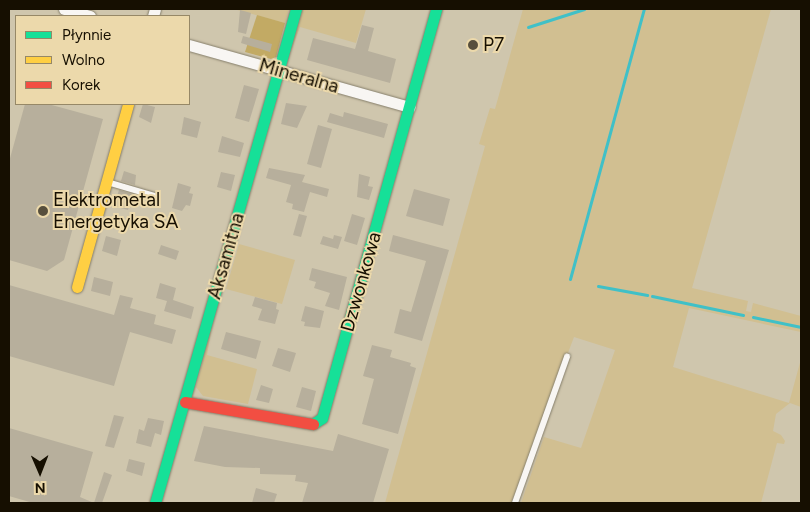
<!DOCTYPE html>
<html>
<head>
<meta charset="utf-8">
<style>
  body { margin:0 }
  #map { position:relative; width:810px; height:512px; overflow:hidden; background:#cfc6ad; font-family:Figtree,sans-serif }
  div>[style] { position:absolute }
  .green>* { inset:0; background:#d1bf91 }
  .forest>* { inset:0; background:#c2aa64 }
  .stream>* { height:3px; margin:-1.5px; padding:0 1.5px; transform-origin:1.5px; border-radius:1.5px; background:#40c0c7 }
  .building>* { inset:0; background:#b7af9c }
  .roads { filter:drop-shadow(0 0 1px #857e6a) drop-shadow(0 0 1px #857e6a) }
  .lane>* { height:5.5px; margin:-2.75px; padding:0 2.75px; transform-origin:2.75px; border-radius:2.75px; background:#f8f6f3 }
  .street>* { height:11px; margin:-5.5px; padding:0 5.5px; transform-origin:5.5px; border-radius:5.5px; background:#f8f6f3 }
  .fast>* { height:11px; margin:-5.5px; padding:0 5.5px; transform-origin:5.5px; border-radius:5.5px; background:#16e098 }
  .slow>* { height:11px; margin:-5.5px; padding:0 5.5px; transform-origin:5.5px; border-radius:5.5px; background:#ffcf43 }
  .jam>* { height:11px; margin:-5.5px; padding:0 5.5px; transform-origin:5.5px; border-radius:5.5px; background:#f24e42 }
  .dots>* { width:14px; height:14px; translate:-50% -50%; box-sizing:border-box; border:2px solid #ecd9ab; border-radius:50% }
  span { translate:-50% -50%; white-space:nowrap; text-align:center; line-height:1.15; -webkit-text-stroke:4px #ecd9ab; paint-order:stroke }
  .poi-label { font-size:19px; color:#160f01 }
  .left { translate:0 -50%; text-align:left }
  .street-label { font-size:19px; color:#160f01 }
  .frame { position:absolute; inset:0; border:10px solid #160f01; pointer-events:none }
  .legend { position:absolute; left:15px; top:15px; width:175px; height:90px; box-sizing:border-box; background:#ecd9ab; border:1px solid #968867; margin:0; padding:6px 9px; list-style:none; font-size:15px; color:#160f01 }
  .legend li { display:flex; align-items:center; gap:10px; height:25px }
  .legend b { width:25px; border:1px solid #968867 }
  .north { position:absolute; left:15px; top:447px; width:50px; height:50px; -webkit-text-stroke:4px #ecd9ab; paint-order:stroke; rotate:179deg; font-size:14px; font-weight:700; line-height:20px; text-align:center; color:#160f01 }
  .north::after { content:''; display:block; margin:auto; width:18px; height:22px; background:#160f01; clip-path:polygon(50% 0,100% 100%,50% 72%,0 100%) }
</style>
</head>
<body>
<div id="map">
  <div class="green">
    <div style="clip-path:polygon(234px 9px,289px 9px,285px 23px)"></div>
    <div style="clip-path:polygon(303px 9px,366px 9px,356px 43px,300px 27px,291px 51px)"></div>
    <div style="clip-path:polygon(523px 9px,771px 9px,692px 288px,748px 301px,746px 311px,751px 312px,753px 303px,801px 316px,801px 332px,689px 308px,673px 367px,789px 403px,801px 359px,801px 407px,790px 403px,776px 414px,773px 431px,781px 435px,785px 441px,784px 444px,777px 443px,761px 503px,521px 503px,544px 437px,581px 448px,615px 350px,574px 337px,511px 503px,385px 503px,485px 146px,479px 144px,490px 108px,495px 109px)"></div>
    <div style="clip-path:polygon(239px 244px,295px 260px,282px 304px,226px 289px)"></div>
    <div style="clip-path:polygon(212px 327px,207px 355px,257px 369px,248px 404px,203px 396px,196px 387px)"></div>
  </div>
  <div class="forest">
    <div style="clip-path:polygon(257px 15px,285px 23px,276px 57px,271px 59px,245px 52px)"></div>
  </div>
  <div class="stream">
    <div style="left:528px;top:27px;width:59px;rotate:-17.8deg"></div>
    <div style="left:570px;top:279px;width:280px;rotate:-74.7deg"></div>
    <div style="left:598px;top:286px;width:50px;rotate:10.4deg"></div>
    <div style="left:652px;top:296px;width:93px;rotate:11.8deg"></div>
    <div style="left:753px;top:317px;width:49px;rotate:11.8deg"></div>
  </div>
  <div class="building">
    <div style="clip-path:polygon(240px 10px,251px 13px,246px 34px,238px 32px)"></div>
    <div style="clip-path:polygon(362px 25px,374px 28px,368px 51px,396px 59px,390px 83px,307px 60px,313px 38px,355px 49px)"></div>
    <div style="clip-path:polygon(243px 36px,272px 44px,270px 52px,241px 43px)"></div>
    <div style="clip-path:polygon(244px 85px,259px 89px,249px 122px,235px 118px)"></div>
    <div style="clip-path:polygon(286px 103px,307px 106px,297px 128px,281px 124px)"></div>
    <div style="clip-path:polygon(25px 104px,48px 104px,103px 119px,64px 260px,47px 271px,9px 260px,9px 162px)"></div>
    <div style="clip-path:polygon(143px 104px,155px 107px,151px 123px,139px 117px)"></div>
    <div style="clip-path:polygon(344px 112px,388px 124px,384px 138px,327px 122px,330px 113px,343px 117px)"></div>
    <div style="clip-path:polygon(184px 117px,201px 122px,197px 138px,181px 134px)"></div>
    <div style="clip-path:polygon(318px 125px,332px 129px,321px 168px,307px 164px)"></div>
    <div style="clip-path:polygon(222px 136px,244px 143px,240px 157px,218px 152px)"></div>
    <div style="clip-path:polygon(269px 168px,305px 175px,302px 182px,329px 189px,327px 197px,310px 192px,304px 212px,292px 209px,293px 204px,286px 202px,291px 185px,266px 178px)"></div>
    <div style="clip-path:polygon(124px 171px,136px 175px,135px 185px,121px 181px)"></div>
    <div style="clip-path:polygon(221px 172px,235px 175px,231px 191px,217px 187px)"></div>
    <div style="clip-path:polygon(359px 174px,370px 177px,368px 186px,373px 187px,369px 200px,357px 197px)"></div>
    <div style="clip-path:polygon(178px 183px,191px 187px,189px 193px,193px 194px,190px 206px,186px 205px,182px 211px,172px 208px)"></div>
    <div style="clip-path:polygon(414px 189px,450px 199px,443px 226px,406px 216px)"></div>
    <div style="clip-path:polygon(119px 190px,132px 194px,128px 210px,114px 206px)"></div>
    <div style="clip-path:polygon(299px 214px,307px 216px,301px 237px,293px 235px)"></div>
    <div style="clip-path:polygon(352px 214px,365px 218px,357px 245px,344px 241px)"></div>
    <div style="clip-path:polygon(334px 235px,342px 237px,338px 249px,320px 244px,323px 236px,333px 239px)"></div>
    <div style="clip-path:polygon(393px 235px,449px 250px,422px 341px,394px 333px,400px 309px,411px 312px,426px 261px,389px 251px)"></div>
    <div style="clip-path:polygon(106px 236px,121px 240px,117px 256px,102px 251px)"></div>
    <div style="clip-path:polygon(161px 245px,179px 251px,176px 260px,158px 254px)"></div>
    <div style="clip-path:polygon(312px 268px,347px 277px,339px 310px,325px 306px,330px 293px,314px 288px,316px 282px,309px 280px)"></div>
    <div style="clip-path:polygon(94px 277px,113px 282px,110px 296px,91px 291px)"></div>
    <div style="clip-path:polygon(160px 283px,176px 288px,173px 300px,194px 307px,191px 319px,164px 311px,167px 301px,156px 298px)"></div>
    <div style="clip-path:polygon(9px 285px,114px 315px,120px 295px,133px 298px,130px 308px,156px 315px,154px 324px,176px 330px,172px 344px,130px 332px,114px 386px,9px 356px)"></div>
    <div style="clip-path:polygon(255px 297px,277px 303px,276px 309px,279px 310px,275px 324px,258px 320px,262px 309px,252px 306px)"></div>
    <div style="clip-path:polygon(305px 306px,324px 311px,320px 328px,304px 326px,305px 322px,301px 321px)"></div>
    <div style="clip-path:polygon(226px 332px,261px 341px,256px 359px,221px 349px)"></div>
    <div style="clip-path:polygon(372px 345px,392px 350px,390px 357px,411px 363px,410px 366px,416px 368px,398px 434px,362px 424px,374px 379px,363px 376px)"></div>
    <div style="clip-path:polygon(278px 348px,296px 353px,290px 372px,272px 366px)"></div>
    <div style="clip-path:polygon(261px 385px,273px 389px,269px 403px,256px 400px)"></div>
    <div style="clip-path:polygon(302px 387px,316px 391px,311px 411px,296px 407px)"></div>
    <div style="clip-path:polygon(114px 415px,124px 417px,114px 448px,105px 446px)"></div>
    <div style="clip-path:polygon(148px 418px,164px 421px,161px 435px,155px 433px,151px 447px,136px 443px,139px 429px,144px 431px)"></div>
    <div style="clip-path:polygon(204px 426px,333px 451px,338px 434px,389px 449px,373px 503px,302px 503px,308px 483px,295px 481px,296px 475px,260px 474px,260px 468px,225px 467px,194px 461px)"></div>
    <div style="clip-path:polygon(9px 428px,93px 452px,80px 497px,94px 503px,33px 503px,9px 496px)"></div>
    <div style="clip-path:polygon(129px 459px,145px 463px,142px 476px,126px 471px)"></div>
    <div style="clip-path:polygon(104px 472px,112px 475px,102px 503px,94px 503px)"></div>
    <div style="clip-path:polygon(256px 488px,277px 494px,274px 503px,252px 503px)"></div>
  </div>
  <div class="roads">
    <div class="lane">
      <div style="left:107px;top:182px;width:50px;rotate:16.3deg"></div>
      <div style="left:515px;top:503px;width:155px;rotate:-70.4deg"></div>
    </div>
    <div class="street">
      <div style="left:64px;top:9px;width:27px;rotate:15deg"></div>
      <div style="left:153px;top:16px;width:7px;rotate:-74deg"></div>
      <div style="left:189px;top:45px;width:229px;rotate:15.7deg"></div>
    </div>
    <div class="fast">
      <div style="left:313px;top:424px;width:11px;rotate:-34deg"></div>
      <div style="left:322px;top:418px;width:425px;rotate:-74.4deg"></div>
      <div style="left:155px;top:503px;width:514px;rotate:-74.07deg"></div>
    </div>
    <div class="slow">
      <div style="left:77px;top:287px;width:190px;rotate:-74.4deg"></div>
    </div>
    <div class="jam">
      <div style="left:185px;top:402px;width:130px;rotate:9.8deg"></div>
    </div>
  </div>
  <div class="dots">
    <div style="left:473px;top:45px;background:#574f3d"></div>
    <div style="left:43px;top:211px;background:#574f3d"></div>
  </div>
  <div class="poi-label">
    <span class="left" style="left:483px;top:45px">P7</span>
    <span class="left" style="left:53px;top:211px">Elektrometal<br>Energetyka SA</span>
  </div>
  <div class="street-label">
    <span style="left:299px;top:76px;rotate:16deg">Mineralna</span>
    <span style="left:226px;top:256px;rotate:-74deg">Aksamitna</span>
    <span style="left:361px;top:282px;rotate:-74deg">Dzwonkowa</span>
  </div>
  <div class="frame"></div>
  <ul class="legend">
  <li><b style="height:6px;background:#16e098"></b>Płynnie</li>
  <li><b style="height:6px;background:#ffcf43"></b>Wolno</li>
  <li><b style="height:6px;background:#f24e42"></b>Korek</li>
  </ul>
  <div class="north">N</div>
</div>
</body>
</html>
